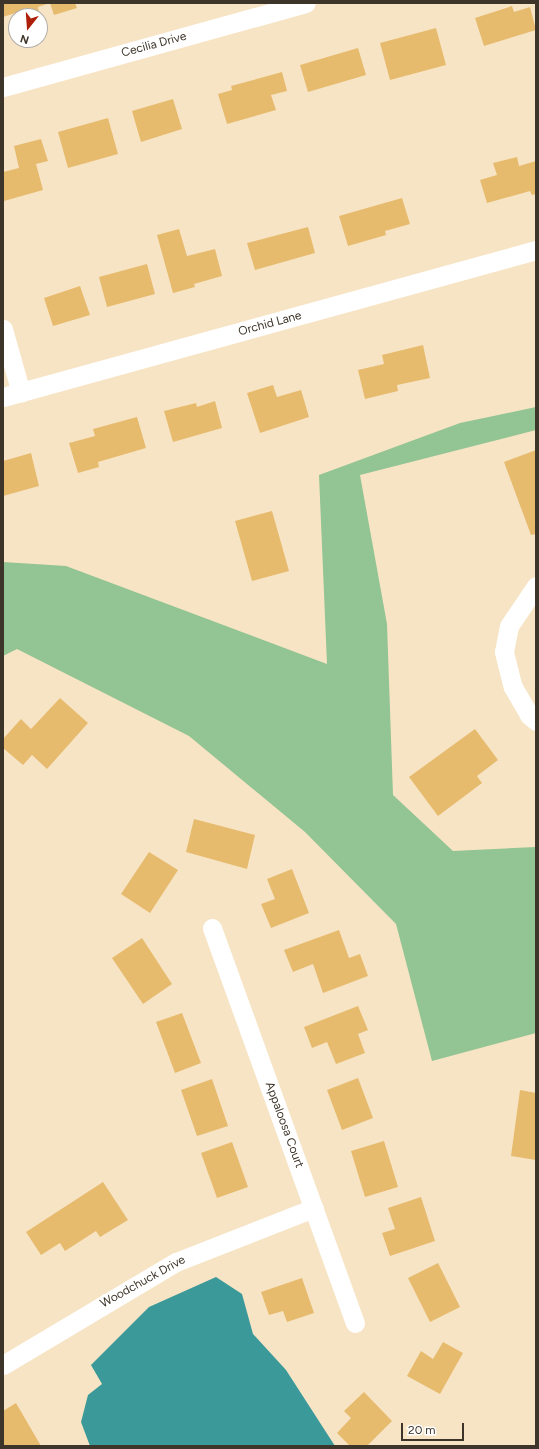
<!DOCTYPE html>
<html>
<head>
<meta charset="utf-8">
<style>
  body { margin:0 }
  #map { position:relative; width:539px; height:1449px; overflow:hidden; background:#f7e4c5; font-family:Figtree,sans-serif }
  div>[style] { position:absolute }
  .green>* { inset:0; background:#93c493 }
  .water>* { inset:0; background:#3c9999 }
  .building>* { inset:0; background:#e7bb6d }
  .street>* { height:19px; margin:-9.5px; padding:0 9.5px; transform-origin:9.5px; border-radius:9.5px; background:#fff }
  span { translate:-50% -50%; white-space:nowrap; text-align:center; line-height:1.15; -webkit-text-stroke:3.5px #fff; paint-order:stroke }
  .street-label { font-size:12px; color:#3d3529 }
  .frame { position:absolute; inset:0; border:4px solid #3d3529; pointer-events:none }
  .north { position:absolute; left:8px; top:8px; width:40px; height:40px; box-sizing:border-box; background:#fff; border:1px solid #b1aea9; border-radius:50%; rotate:197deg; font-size:11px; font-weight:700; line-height:16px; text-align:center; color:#3d3529 }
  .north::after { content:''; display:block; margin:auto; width:14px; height:18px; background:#ad1f08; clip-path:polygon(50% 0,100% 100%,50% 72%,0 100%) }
  .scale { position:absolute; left:401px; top:1423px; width:63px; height:18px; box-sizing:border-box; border:2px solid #3d3529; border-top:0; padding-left:5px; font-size:12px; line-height:14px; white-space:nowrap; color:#3d3529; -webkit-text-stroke:3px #fff; paint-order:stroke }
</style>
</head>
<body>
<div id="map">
  <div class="green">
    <div style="clip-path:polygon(536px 407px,536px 430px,360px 475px,387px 624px,393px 795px,453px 851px,536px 847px,536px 1033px,432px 1061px,396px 924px,305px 832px,189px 736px,17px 649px,3px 656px,3px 562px,66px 566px,327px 664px,319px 475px,460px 423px)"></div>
  </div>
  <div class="water">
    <div style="clip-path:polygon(216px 1277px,242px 1294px,253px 1334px,286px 1370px,335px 1446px,90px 1446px,81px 1422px,88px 1395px,102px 1384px,91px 1365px,149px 1307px)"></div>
  </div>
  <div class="building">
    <div style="clip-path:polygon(3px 3px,75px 3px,77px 8px,54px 15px,50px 3px,38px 7px,39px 12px,25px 16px,19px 16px,18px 12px,3px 17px)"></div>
    <div style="clip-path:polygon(512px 6px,514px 12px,530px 7px,536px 30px,484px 46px,475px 18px)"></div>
    <div style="clip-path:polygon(436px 28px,446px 65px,390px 80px,380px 43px)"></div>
    <div style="clip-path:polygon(358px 48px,366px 75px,308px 92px,300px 65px)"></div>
    <div style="clip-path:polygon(282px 72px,287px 91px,271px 95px,276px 110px,227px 124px,218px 94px,232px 90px,231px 86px)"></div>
    <div style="clip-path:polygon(173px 99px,182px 129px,141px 142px,132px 111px)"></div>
    <div style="clip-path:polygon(108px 118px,118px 154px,68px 168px,58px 132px)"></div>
    <div style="clip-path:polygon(41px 139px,48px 161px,36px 164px,43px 190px,4px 201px,3px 172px,19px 168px,14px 146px)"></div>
    <div style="clip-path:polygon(517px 157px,519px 166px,536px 161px,536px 194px,532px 195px,530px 191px,487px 203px,480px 180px,497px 175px,493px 163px)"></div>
    <div style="clip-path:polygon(402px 198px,410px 224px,385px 231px,386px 235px,348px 246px,339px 216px)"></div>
    <div style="clip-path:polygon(308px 227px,315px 253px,255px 270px,247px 243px)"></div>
    <div style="clip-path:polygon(179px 229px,187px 256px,215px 249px,222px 276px,194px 284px,195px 287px,173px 293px,157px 235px)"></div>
    <div style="clip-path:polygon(147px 264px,155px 294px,107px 307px,99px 277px)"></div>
    <div style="clip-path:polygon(80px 286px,90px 315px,53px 326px,44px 298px)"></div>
    <div style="clip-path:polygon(423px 345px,430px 378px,397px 385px,398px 391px,365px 399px,358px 370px,384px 364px,382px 355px)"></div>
    <div style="clip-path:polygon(273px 385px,277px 397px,301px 390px,309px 417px,260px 433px,247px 393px)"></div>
    <div style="clip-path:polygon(215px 401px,222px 428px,173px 442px,164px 411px,196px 403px,197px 407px)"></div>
    <div style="clip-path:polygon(137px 417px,146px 448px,98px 462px,99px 467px,78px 473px,69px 443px,95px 436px,93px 429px)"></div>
    <div style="clip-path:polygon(536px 450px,536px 534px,531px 535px,504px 462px)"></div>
    <div style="clip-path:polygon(31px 453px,39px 486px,3px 496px,3px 461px)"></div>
    <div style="clip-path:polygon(272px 511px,289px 571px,252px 581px,235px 521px)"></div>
    <div style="clip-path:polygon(60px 698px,88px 723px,47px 769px,32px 755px,23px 765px,3px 748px,3px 739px,21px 719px,31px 729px)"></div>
    <div style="clip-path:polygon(475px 729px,498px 760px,477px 776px,482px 783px,438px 816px,409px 777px)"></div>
    <div style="clip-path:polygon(194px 819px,255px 835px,247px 869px,186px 852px)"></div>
    <div style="clip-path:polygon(149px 852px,178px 870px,150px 913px,121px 894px)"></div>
    <div style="clip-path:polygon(292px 869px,309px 913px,271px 928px,261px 904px,275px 899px,267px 879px)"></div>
    <div style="clip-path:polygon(339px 930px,349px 958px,360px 954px,368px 976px,323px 993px,313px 964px,293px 972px,284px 950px)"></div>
    <div style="clip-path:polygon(142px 938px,172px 984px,143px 1004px,112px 958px)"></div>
    <div style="clip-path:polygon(358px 1006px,368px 1030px,358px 1034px,365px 1053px,336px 1064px,327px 1042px,312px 1048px,304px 1027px)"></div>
    <div style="clip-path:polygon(182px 1013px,201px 1063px,175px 1073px,156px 1022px)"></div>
    <div style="clip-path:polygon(358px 1078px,373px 1118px,342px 1130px,327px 1090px)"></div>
    <div style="clip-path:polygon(212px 1079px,228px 1126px,197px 1136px,181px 1090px)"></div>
    <div style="clip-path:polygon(520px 1090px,536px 1093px,536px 1160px,511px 1156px)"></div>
    <div style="clip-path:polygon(384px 1141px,398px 1187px,365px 1197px,351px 1151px)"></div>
    <div style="clip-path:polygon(232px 1142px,248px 1187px,217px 1198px,201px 1153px)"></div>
    <div style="clip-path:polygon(103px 1182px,128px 1220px,100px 1237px,96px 1231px,65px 1251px,60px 1243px,41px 1255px,26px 1232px)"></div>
    <div style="clip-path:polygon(421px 1197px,435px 1241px,390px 1256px,382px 1233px,395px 1229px,388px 1208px)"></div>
    <div style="clip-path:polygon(438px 1263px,460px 1307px,430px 1322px,408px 1278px)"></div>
    <div style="clip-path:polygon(302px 1278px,314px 1313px,287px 1322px,283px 1311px,269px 1315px,261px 1292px)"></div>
    <div style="clip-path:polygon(443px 1342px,463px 1353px,440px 1394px,407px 1376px,421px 1351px,433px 1359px)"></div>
    <div style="clip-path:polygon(364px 1392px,392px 1421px,367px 1446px,350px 1446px,337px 1433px,351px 1418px,344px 1411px)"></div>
    <div style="clip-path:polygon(16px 1403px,41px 1446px,3px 1446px,3px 1411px)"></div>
  </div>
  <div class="street">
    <div style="left:3px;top:87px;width:314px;rotate:-15.5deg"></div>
    <div style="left:3px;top:329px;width:66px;rotate:74.3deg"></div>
    <div style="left:3px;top:397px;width:553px;rotate:-15.42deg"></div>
    <div style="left:536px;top:586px;width:48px;rotate:124deg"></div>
    <div style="left:509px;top:626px;width:26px;rotate:101deg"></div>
    <div style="left:504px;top:652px;width:36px;rotate:76deg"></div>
    <div style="left:513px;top:687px;width:32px;rotate:60deg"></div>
    <div style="left:529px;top:715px;width:9px;rotate:41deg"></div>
    <div style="left:212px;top:928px;width:420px;rotate:70.1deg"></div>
    <div style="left:3px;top:1365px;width:201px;rotate:-30.8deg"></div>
    <div style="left:176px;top:1262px;width:148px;rotate:-21.4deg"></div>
  </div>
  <div class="street-label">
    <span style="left:154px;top:45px;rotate:-15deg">Cecilia Drive</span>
    <span style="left:270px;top:324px;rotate:-15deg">Orchid Lane</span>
    <span style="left:284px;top:1125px;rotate:70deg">Appaloosa Court</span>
    <span style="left:143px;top:1282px;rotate:-29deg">Woodchuck Drive</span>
  </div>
  <div class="frame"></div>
  <div class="north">N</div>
  <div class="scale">20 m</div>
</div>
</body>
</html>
